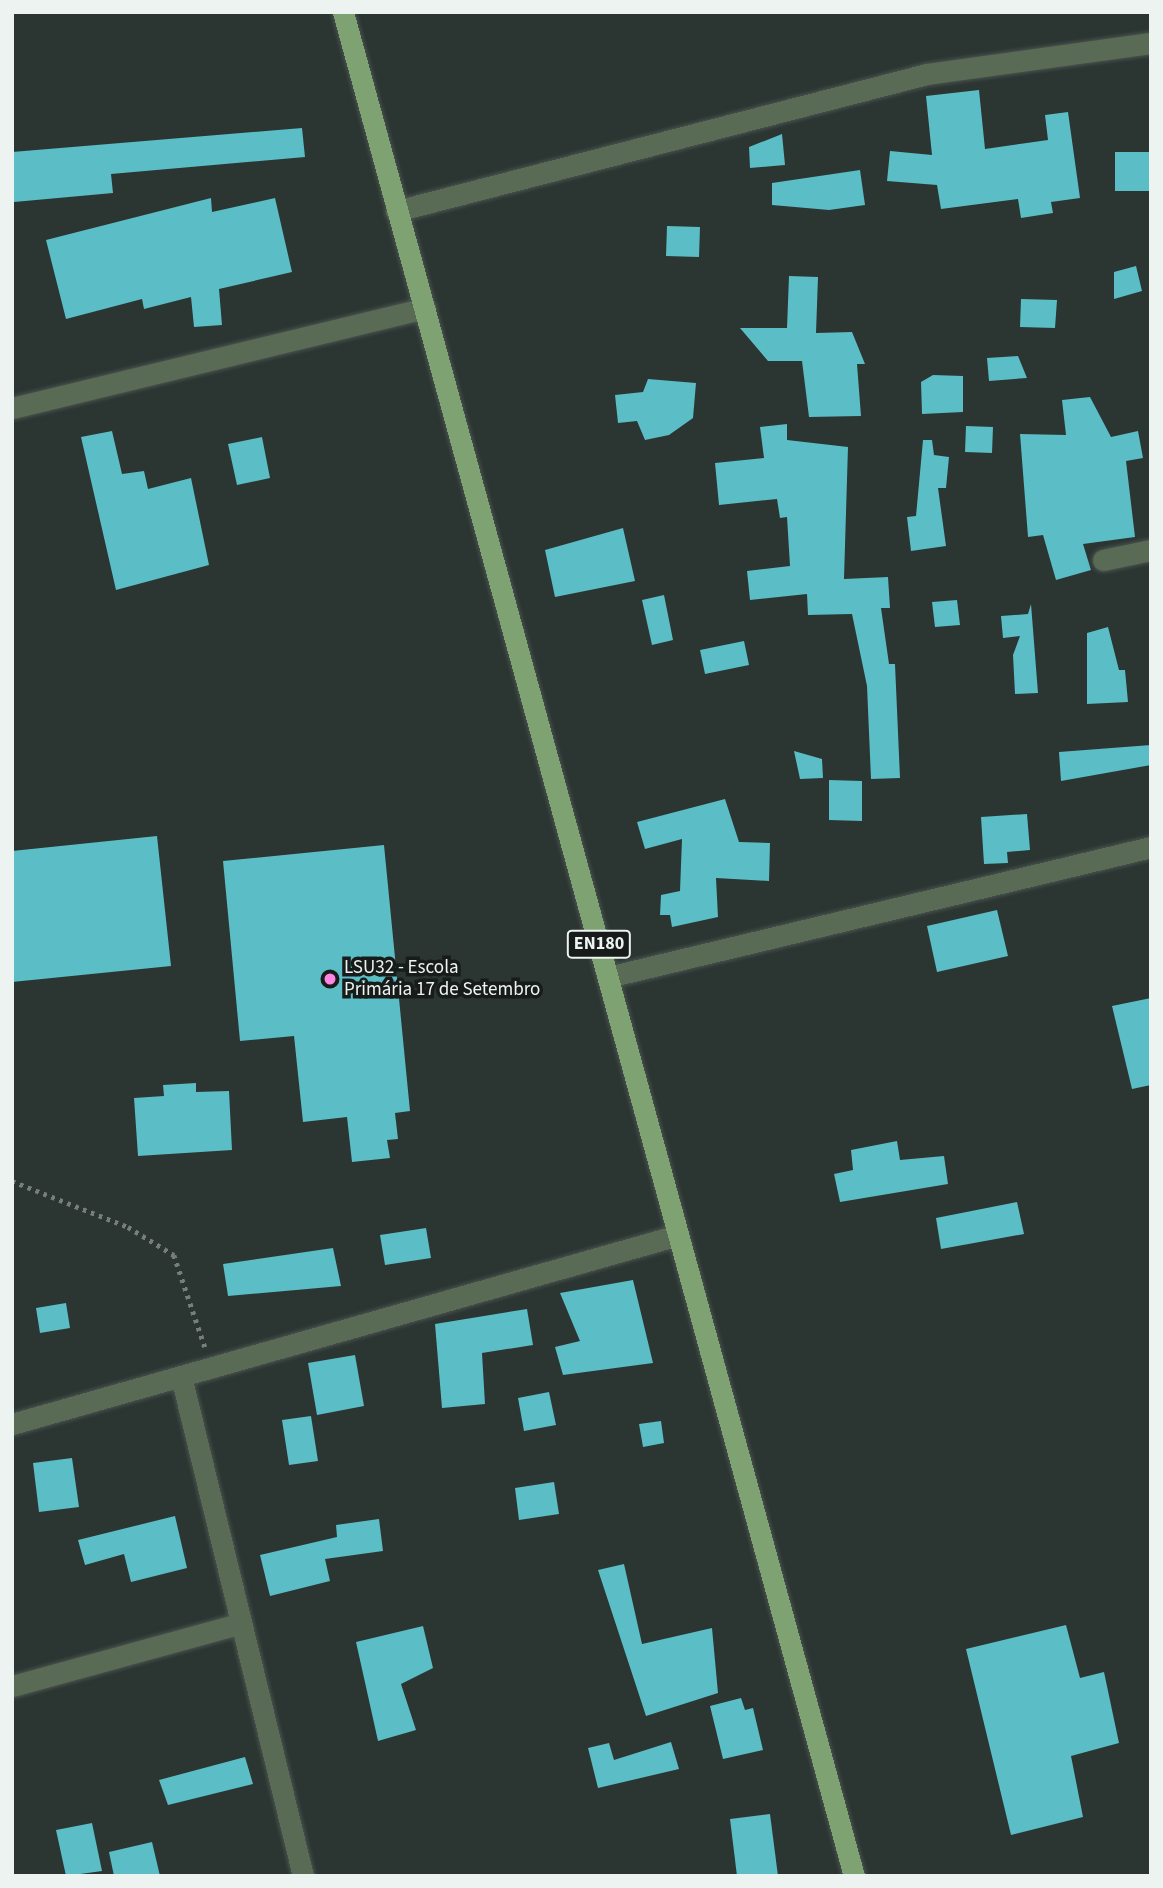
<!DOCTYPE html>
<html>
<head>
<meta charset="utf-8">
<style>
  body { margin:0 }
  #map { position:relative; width:1163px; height:1888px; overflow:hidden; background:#2b3531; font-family:"Source Sans 3",sans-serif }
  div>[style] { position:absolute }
  .building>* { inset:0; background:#5bbdc6 }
  .path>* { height:4.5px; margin-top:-2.25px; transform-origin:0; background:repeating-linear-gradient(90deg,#757e7a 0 3.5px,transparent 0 8.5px) }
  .roads { filter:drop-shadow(0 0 2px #4a5350) drop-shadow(0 0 2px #4a5350) }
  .minor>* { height:21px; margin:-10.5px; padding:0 10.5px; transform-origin:10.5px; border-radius:10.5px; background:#596b54 }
  .major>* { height:21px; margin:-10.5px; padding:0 10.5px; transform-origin:10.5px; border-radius:10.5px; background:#7fa273 }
  .dots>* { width:19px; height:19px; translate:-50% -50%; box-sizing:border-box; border:4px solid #171b19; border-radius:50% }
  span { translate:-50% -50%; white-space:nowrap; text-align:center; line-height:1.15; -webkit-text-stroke:7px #171b19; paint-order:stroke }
  .shield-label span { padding:2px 5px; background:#171b19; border:2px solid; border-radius:5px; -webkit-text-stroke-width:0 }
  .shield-label { font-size:18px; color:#ecf3f0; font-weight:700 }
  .poi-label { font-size:19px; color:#ecf3f0 }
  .left { translate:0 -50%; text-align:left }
  .frame { position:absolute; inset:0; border:14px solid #ecf3f0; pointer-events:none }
</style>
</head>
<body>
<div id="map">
  <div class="building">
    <div style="clip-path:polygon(979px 90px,985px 149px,1048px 140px,1045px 115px,1068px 112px,1080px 198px,1051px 202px,1053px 213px,1021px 218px,1018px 199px,941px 209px,937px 185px,887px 181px,890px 151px,932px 155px,926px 96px)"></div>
    <div style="clip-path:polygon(302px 128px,305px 157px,111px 174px,113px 193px,14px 202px,12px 152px)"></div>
    <div style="clip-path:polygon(782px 134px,785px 165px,750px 168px,749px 147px)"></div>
    <div style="clip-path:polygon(1115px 152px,1149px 152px,1149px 191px,1115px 191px)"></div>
    <div style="clip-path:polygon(860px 170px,865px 205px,829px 210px,772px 205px,772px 183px)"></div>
    <div style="clip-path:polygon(211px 198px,212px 212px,275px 198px,292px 272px,219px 289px,222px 325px,194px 327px,191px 297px,144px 309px,142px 299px,66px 319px,46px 240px)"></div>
    <div style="clip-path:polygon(667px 226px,700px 227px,699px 257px,666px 256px)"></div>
    <div style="clip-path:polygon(1136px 266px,1142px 291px,1114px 299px,1114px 272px)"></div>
    <div style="clip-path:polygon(789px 276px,818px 277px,816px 333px,852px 332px,865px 364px,857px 364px,861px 416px,809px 417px,802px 361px,768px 361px,740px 328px,787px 328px)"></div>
    <div style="clip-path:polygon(1021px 299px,1057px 300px,1055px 328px,1020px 327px)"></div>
    <div style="clip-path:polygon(1018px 356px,1027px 378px,989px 381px,987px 358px)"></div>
    <div style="clip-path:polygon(933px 375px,963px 376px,963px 412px,922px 414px,921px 382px)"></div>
    <div style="clip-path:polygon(648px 379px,696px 383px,693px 418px,669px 435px,645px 440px,637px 421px,618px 423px,615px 395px,643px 392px)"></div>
    <div style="clip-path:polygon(1090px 397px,1111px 437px,1138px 431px,1143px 458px,1126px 461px,1135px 537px,1083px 544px,1091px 570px,1056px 580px,1043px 535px,1028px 537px,1020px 434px,1066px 435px,1062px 400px)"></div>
    <div style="clip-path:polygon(787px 424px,787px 440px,848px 447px,844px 579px,888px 577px,890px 608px,881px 608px,889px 664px,895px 664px,900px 778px,871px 779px,867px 686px,852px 614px,808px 615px,807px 594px,750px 600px,747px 571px,790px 566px,787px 517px,780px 518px,777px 499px,719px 505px,715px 463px,764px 458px,760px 427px)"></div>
    <div style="clip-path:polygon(966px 426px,993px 427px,992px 453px,965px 452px)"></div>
    <div style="clip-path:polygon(112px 431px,122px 474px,144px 471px,148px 489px,191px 478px,209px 565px,116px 590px,81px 437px)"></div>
    <div style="clip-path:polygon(262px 437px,270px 478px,237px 485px,228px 444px)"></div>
    <div style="clip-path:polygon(923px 440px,932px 440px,934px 455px,949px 457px,946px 488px,938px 488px,946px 546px,911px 551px,907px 517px,916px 516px)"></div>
    <div style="clip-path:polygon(623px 528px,635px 581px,555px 597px,545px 550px)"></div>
    <div style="clip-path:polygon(664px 595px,673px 640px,652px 645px,642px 600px)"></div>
    <div style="clip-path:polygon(957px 600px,960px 625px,935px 627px,932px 602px)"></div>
    <div style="clip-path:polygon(1031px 604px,1038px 693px,1015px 694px,1013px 655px,1020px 636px,1003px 638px,1001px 616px,1028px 614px)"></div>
    <div style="clip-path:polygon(1108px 627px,1119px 670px,1125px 670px,1128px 702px,1087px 704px,1087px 633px)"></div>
    <div style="clip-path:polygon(744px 641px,749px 665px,705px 674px,700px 650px)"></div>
    <div style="clip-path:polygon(1151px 745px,1151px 765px,1061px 781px,1059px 752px)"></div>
    <div style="clip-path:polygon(794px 751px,822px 759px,823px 778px,800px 779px)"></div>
    <div style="clip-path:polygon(829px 780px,862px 781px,862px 821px,829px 820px)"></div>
    <div style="clip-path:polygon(725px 799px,739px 842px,770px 843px,769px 881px,716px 878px,718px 917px,672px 927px,670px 915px,660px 915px,661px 895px,680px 891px,682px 839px,645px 849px,637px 822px)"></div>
    <div style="clip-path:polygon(1027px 814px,1030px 850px,1007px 852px,1008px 863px,984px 864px,981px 817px)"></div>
    <div style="clip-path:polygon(157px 836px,171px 966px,12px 982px,12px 851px)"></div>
    <div style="clip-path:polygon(384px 845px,410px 1111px,395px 1113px,398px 1139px,387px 1140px,390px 1158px,352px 1162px,347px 1117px,303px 1122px,294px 1036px,240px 1041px,223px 861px)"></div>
    <div style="clip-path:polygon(997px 910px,1008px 956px,937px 972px,927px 926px)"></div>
    <div style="clip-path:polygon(1151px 998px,1151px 1085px,1132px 1089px,1112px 1006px)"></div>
    <div style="clip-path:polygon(196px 1083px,196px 1092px,229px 1091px,232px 1150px,138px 1156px,134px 1098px,164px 1096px,163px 1085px)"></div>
    <div style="clip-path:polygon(897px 1141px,900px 1160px,944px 1156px,948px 1184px,840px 1202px,834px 1174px,853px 1170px,851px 1150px)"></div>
    <div style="clip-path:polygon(1017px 1202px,1024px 1234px,941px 1249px,936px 1218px)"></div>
    <div style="clip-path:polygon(426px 1228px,431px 1258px,385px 1265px,380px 1235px)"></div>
    <div style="clip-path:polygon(333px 1248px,341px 1286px,228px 1296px,223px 1264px)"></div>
    <div style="clip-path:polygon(633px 1280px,653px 1363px,563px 1375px,555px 1347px,580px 1341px,560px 1293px)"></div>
    <div style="clip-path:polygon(66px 1303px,70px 1328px,40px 1333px,36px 1308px)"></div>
    <div style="clip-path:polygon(527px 1309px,533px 1345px,482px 1353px,485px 1404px,442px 1408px,435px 1324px)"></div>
    <div style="clip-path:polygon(355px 1355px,364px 1406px,317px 1415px,308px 1363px)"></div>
    <div style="clip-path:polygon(549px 1392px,556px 1425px,524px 1431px,518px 1398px)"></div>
    <div style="clip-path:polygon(311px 1416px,318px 1461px,289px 1465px,282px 1420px)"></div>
    <div style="clip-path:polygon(661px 1421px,664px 1443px,643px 1447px,639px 1424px)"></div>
    <div style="clip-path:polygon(72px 1458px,79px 1507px,39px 1512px,33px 1463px)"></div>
    <div style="clip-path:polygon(554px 1482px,559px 1514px,519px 1520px,515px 1488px)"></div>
    <div style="clip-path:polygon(175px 1516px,187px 1568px,131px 1582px,124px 1554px,85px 1565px,78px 1540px)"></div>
    <div style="clip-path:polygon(379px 1519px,383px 1551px,325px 1559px,330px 1581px,270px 1596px,260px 1555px,337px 1537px,336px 1525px)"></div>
    <div style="clip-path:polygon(624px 1564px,642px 1644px,712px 1628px,718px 1693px,646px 1716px,598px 1570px)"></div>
    <div style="clip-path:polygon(1066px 1625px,1080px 1678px,1104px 1672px,1119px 1743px,1071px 1756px,1083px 1817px,1011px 1835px,966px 1649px)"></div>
    <div style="clip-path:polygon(423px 1626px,433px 1668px,401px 1684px,416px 1730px,378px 1741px,356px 1642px)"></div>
    <div style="clip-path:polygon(741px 1698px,745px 1710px,753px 1708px,763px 1750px,723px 1759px,710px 1706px)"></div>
    <div style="clip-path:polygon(671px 1742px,679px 1769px,598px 1788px,588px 1748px,609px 1743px,614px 1760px)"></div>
    <div style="clip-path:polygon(245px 1757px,253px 1784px,168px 1805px,159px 1780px)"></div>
    <div style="clip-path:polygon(770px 1814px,778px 1876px,737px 1876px,730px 1819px)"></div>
    <div style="clip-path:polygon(92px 1823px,102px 1871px,66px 1876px,56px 1830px)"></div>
    <div style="clip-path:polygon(152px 1842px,160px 1876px,114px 1876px,109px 1852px)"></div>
  </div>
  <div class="path">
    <div style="left:12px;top:1181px;width:125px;rotate:21.6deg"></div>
    <div style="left:128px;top:1227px;width:54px;rotate:31.3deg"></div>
    <div style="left:174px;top:1255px;width:97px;rotate:71.4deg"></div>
  </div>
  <div class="roads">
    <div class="minor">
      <div style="left:396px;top:211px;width:548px;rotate:-14.47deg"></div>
      <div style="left:927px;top:74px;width:226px;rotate:-7.9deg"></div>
      <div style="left:12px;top:408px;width:425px;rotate:-13.6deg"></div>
      <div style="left:1103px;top:560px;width:49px;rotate:-11.8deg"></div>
      <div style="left:608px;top:977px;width:558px;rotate:-13.46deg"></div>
      <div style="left:181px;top:1376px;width:515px;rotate:76.29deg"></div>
      <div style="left:12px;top:1424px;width:692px;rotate:-15.84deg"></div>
      <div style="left:12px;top:1686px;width:235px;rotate:-15.3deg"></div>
    </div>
    <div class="major">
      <div style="left:343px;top:12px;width:1933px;rotate:74.67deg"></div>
    </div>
  </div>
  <div class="dots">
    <div style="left:330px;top:979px;background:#fd86e2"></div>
  </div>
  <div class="shield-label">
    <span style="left:599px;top:944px">EN180</span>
  </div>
  <div class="poi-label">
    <span class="left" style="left:344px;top:979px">LSU32 - Escola<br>Primária 17 de Setembro</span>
  </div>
  <div class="frame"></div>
</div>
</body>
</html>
